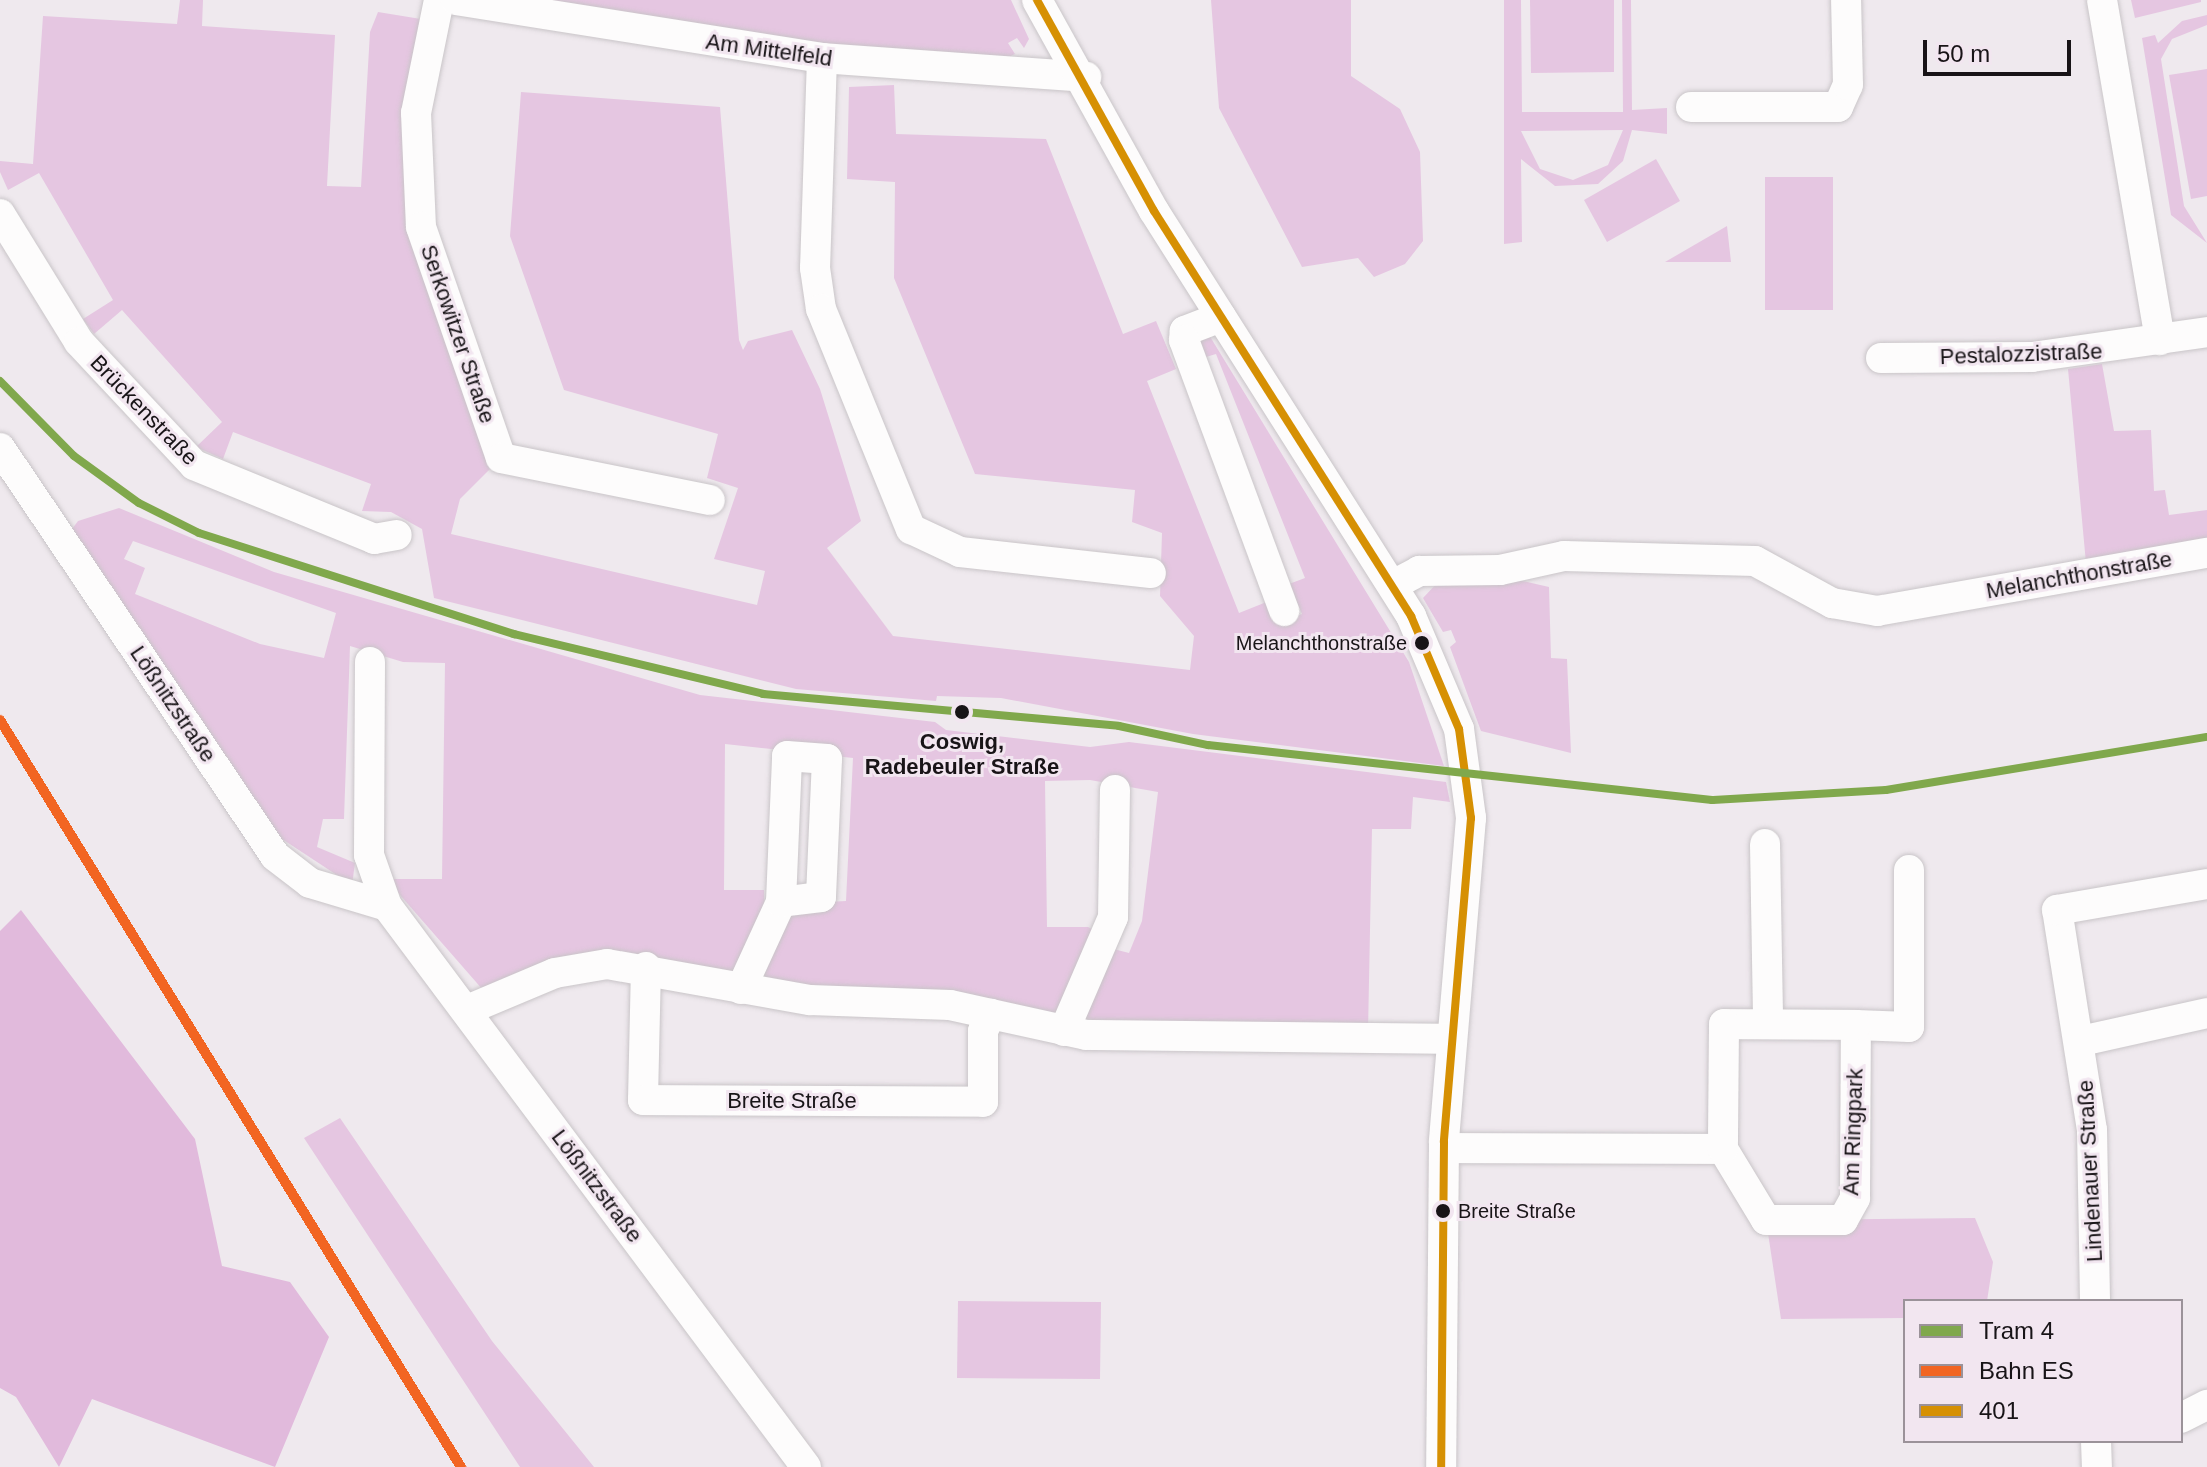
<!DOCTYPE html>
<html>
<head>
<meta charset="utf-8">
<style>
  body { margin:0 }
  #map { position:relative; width:2207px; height:1467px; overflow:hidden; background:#efe9ee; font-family:Helvetica,sans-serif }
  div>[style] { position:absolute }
  .green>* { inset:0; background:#e5c6e1 }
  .forest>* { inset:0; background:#e1badc }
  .roads { filter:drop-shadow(0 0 2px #c9c5c8) drop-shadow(0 0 2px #c9c5c8) }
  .minor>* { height:30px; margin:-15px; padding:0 15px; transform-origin:15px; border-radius:15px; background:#fdfcfc }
  .bus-1>* { height:8px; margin:-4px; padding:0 4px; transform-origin:4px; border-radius:4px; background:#d69003 }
  .rail-1>* { height:10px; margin:-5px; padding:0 5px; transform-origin:5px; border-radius:5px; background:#f26522 }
  .tram-1>* { height:8px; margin:-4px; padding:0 4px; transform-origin:4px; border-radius:4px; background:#80a84c }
  .dots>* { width:22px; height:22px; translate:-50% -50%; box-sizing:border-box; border:4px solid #f2e6f0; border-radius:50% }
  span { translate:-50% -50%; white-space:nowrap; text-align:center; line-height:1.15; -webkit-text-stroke:6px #f2e6f0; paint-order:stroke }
  .bus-label { font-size:20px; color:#181417 }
  .right { translate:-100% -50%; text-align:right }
  .left { translate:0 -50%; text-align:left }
  .street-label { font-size:22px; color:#181417 }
  .stop-label { font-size:22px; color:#181417; font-weight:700 }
  .legend { position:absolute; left:1903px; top:1299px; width:280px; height:144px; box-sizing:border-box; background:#f2e6f0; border:2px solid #9b9299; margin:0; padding:10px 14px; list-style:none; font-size:24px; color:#181417 }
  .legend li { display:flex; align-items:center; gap:16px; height:40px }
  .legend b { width:40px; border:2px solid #9b9299 }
  .scale { position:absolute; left:1923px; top:40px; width:148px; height:36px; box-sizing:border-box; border:4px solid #181417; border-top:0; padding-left:10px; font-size:24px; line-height:28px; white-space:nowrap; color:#181417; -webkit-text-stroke:6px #f2e6f0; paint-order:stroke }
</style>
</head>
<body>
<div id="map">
  <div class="green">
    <div style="clip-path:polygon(180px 0,203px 0,202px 26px,335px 35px,327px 186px,361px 187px,370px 32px,378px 12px,433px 21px,419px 199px,501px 458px,460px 499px,451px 534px,757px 605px,765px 571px,714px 559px,738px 488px,707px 478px,718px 434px,564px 390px,510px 236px,521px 92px,720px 107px,739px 340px,743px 350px,748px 341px,792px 330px,820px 389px,861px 521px,827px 548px,893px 636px,1190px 670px,1194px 636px,1160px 596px,1162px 533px,1132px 522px,1135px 490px,975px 474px,894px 278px,895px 182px,847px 179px,849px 87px,894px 85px,896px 134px,1046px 139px,1123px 334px,1156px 321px,1176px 369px,1147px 381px,1239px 613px,1269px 601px,1277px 623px,1302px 614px,1289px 584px,1305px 578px,1216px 354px,1199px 359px,1192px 335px,1206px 330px,1409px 662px,1444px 766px,1193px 734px,1001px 698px,937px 696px,936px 701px,796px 689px,434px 598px,422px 529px,391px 512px,362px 511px,371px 484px,233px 432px,223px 459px,196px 447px,222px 422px,122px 310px,94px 334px,83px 319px,113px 300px,39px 173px,8px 190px,0 172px,0 161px,33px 164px,43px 16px,177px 24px)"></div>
    <div style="clip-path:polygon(518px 0,1011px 0,1029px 39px,1024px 48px,1017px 38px,1008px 43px,1015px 54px,1006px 58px,800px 43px)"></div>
    <div style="clip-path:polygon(1211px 0,1351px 0,1351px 76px,1400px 109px,1420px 152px,1423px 241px,1405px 264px,1374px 277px,1358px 258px,1302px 267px,1219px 108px)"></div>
    <div style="clip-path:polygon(evenodd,1504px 0,1521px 0,1522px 112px,1623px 112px,1622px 0,1631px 0,1632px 110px,1667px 108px,1667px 134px,1632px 130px,1623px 161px,1598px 184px,1555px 186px,1521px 159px,1522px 242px,1504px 244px,1504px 0,1623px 130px,1608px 165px,1573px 180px,1540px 169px,1521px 131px,1623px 130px)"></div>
    <div style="clip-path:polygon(1530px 0,1614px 0,1614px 72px,1531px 73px)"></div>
    <div style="clip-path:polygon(2131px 0,2201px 0,2201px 2px,2135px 18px)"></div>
    <div style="clip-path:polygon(2207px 15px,2207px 25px,2172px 39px,2161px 59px,2184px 206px,2207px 243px,2171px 215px,2142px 38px,2155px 35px,2158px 43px,2182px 21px)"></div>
    <div style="clip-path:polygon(2207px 69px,2207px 196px,2191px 199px,2169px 75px)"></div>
    <div style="clip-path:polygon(1656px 159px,1680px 201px,1607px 242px,1584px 200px)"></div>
    <div style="clip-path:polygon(1765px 177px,1833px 177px,1833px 310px,1765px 310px)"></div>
    <div style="clip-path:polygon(1727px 226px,1731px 262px,1665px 262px)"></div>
    <div style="clip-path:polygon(2102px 364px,2114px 431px,2151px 430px,2154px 491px,2165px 490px,2169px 515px,2207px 510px,2207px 542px,2086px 563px,2068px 369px)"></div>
    <div style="clip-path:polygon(evenodd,119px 508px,274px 572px,700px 695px,935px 722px,946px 730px,1090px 747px,1129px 742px,1446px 782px,1450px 802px,1413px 797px,1411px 829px,1372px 829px,1368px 1032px,1066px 1023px,651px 969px,490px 998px,386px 879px,442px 879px,445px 663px,403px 662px,350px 646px,344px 819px,323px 819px,317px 847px,355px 863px,352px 885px,276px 835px,69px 533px,78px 521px,119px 508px,133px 541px,336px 613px,324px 658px,260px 644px,135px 594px,145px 568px,124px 559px,133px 541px,119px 508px,725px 744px,853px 758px,846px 901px,810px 903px,765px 922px,764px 890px,724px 890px,725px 744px,119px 508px,1090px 780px,1158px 792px,1142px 921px,1129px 953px,1098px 945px,1102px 934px,1088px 927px,1047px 927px,1045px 781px,1090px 780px)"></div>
    <div style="clip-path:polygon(1514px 579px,1549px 587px,1551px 658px,1567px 659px,1571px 753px,1481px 731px,1450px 647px,1456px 642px,1451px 630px,1443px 632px,1423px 598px,1440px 580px)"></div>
    <div style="clip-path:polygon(340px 1118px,492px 1341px,594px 1467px,520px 1467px,304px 1138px)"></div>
    <div style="clip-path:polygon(1975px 1218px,1993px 1262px,1987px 1301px,1905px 1301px,1905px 1318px,1781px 1319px,1766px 1220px)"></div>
    <div style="clip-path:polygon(958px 1301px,1101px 1302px,1100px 1379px,957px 1378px)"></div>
  </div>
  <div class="forest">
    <div style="clip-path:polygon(21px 910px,195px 1139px,222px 1266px,290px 1282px,329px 1337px,275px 1467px,92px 1399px,59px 1467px,16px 1397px,0 1388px,0 931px)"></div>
  </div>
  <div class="roads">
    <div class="minor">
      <div style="left:439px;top:0;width:115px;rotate:101.5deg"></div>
      <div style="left:416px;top:113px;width:114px;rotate:87.5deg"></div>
      <div style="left:421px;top:227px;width:244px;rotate:70.9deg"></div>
      <div style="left:501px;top:458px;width:213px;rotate:11.4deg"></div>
      <div style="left:456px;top:0;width:371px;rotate:9deg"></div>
      <div style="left:822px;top:58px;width:265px;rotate:4.1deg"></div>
      <div style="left:1037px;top:0;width:241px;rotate:61deg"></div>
      <div style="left:1154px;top:211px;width:480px;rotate:57.6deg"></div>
      <div style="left:1411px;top:616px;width:123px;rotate:67deg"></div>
      <div style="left:1459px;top:729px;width:90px;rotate:82.3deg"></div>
      <div style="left:1471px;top:818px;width:325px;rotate:94.8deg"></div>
      <div style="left:1444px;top:1142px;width:325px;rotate:90.5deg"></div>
      <div style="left:2102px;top:0;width:345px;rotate:80.3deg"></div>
      <div style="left:822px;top:58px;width:210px;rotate:91.9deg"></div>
      <div style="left:815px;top:268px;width:41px;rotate:81.7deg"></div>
      <div style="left:821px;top:309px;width:238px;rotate:67.8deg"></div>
      <div style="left:911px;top:529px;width:54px;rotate:25.1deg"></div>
      <div style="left:960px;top:552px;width:192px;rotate:6.3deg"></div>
      <div style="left:1691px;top:107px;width:147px"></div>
      <div style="left:1838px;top:107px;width:24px;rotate:-66deg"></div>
      <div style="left:1848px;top:85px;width:85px;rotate:-91.3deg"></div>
      <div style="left:0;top:214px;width:150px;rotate:58.3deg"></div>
      <div style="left:79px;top:342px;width:168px;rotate:46.9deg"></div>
      <div style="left:194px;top:465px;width:195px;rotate:22.3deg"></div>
      <div style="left:374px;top:539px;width:23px;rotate:-10deg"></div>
      <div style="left:1221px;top:317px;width:39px;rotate:159deg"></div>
      <div style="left:1185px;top:331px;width:9px;rotate:96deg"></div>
      <div style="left:1184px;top:340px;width:289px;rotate:69.7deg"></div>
      <div style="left:1881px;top:358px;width:151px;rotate:-0.4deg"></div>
      <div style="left:2032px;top:357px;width:177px;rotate:-8.1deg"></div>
      <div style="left:0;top:448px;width:492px;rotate:56deg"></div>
      <div style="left:275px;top:856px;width:44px;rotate:37.6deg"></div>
      <div style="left:310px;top:883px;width:80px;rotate:16.6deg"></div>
      <div style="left:1393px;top:585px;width:30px;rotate:-28deg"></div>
      <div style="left:1419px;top:571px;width:81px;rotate:-0.7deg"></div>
      <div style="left:1500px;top:570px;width:66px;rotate:-12.3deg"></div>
      <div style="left:1564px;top:556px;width:191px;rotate:1.5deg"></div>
      <div style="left:1755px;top:561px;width:88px;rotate:28.6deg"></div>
      <div style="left:1832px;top:603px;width:46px;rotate:10.1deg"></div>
      <div style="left:1877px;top:611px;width:335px;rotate:-10deg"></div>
      <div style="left:370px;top:662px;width:193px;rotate:90.3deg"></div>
      <div style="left:369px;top:855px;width:54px;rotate:70.6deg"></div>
      <div style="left:387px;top:906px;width:700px;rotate:53.24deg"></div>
      <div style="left:1765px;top:844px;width:179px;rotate:89deg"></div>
      <div style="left:646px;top:967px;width:133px;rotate:91.3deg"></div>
      <div style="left:643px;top:1100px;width:340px;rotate:0.3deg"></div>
      <div style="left:983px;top:1102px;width:71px;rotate:-90deg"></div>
      <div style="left:983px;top:1031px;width:19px;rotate:-65deg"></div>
      <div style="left:741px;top:989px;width:96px;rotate:-65.3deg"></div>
      <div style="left:781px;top:902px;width:146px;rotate:-87.6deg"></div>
      <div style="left:787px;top:756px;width:40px;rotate:4.3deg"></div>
      <div style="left:827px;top:759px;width:138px;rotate:92.5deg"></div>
      <div style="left:821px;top:897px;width:40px;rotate:172.9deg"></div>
      <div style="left:467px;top:1010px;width:95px;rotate:-22.8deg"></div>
      <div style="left:555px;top:973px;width:53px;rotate:-9.8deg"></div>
      <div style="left:607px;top:964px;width:206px;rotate:10.1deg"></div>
      <div style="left:810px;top:1000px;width:140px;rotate:2deg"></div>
      <div style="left:950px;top:1005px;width:139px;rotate:12.4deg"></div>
      <div style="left:1086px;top:1035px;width:364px;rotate:0.6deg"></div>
      <div style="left:1856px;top:1025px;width:53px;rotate:2.2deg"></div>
      <div style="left:1909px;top:1027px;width:157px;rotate:-90deg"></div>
      <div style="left:1064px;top:1031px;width:124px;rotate:-66.7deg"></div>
      <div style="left:1113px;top:917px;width:127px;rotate:-89.1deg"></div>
      <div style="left:2081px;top:1041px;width:129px;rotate:-12.5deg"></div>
      <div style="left:1444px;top:1148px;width:279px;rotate:0.2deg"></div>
      <div style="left:1723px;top:1149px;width:83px;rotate:58.8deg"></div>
      <div style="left:1766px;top:1220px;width:77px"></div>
      <div style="left:1843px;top:1220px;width:25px;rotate:-61deg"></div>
      <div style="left:1855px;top:1198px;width:173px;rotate:-89.7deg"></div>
      <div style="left:1856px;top:1025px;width:132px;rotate:-179.6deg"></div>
      <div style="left:1724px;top:1024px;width:125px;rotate:90.5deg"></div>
      <div style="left:2095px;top:1301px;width:171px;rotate:-91deg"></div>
      <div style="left:2092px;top:1130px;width:223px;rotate:-99deg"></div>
      <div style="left:2057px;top:910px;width:152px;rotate:-9.8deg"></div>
      <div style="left:2181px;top:1418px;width:29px;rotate:-27deg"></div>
      <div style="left:2096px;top:1441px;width:26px;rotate:88deg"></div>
    </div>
  </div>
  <div class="bus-1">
    <div style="left:1037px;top:0;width:241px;rotate:61deg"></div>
    <div style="left:1154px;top:211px;width:480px;rotate:57.6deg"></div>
    <div style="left:1411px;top:616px;width:123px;rotate:67deg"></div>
    <div style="left:1459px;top:729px;width:90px;rotate:82.3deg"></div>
    <div style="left:1471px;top:818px;width:325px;rotate:94.8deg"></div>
    <div style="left:1444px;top:1142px;width:325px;rotate:90.5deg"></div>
  </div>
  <div class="rail-1">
    <div style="left:0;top:720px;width:878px;rotate:58.32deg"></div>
  </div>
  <div class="tram-1">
    <div style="left:0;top:381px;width:105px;rotate:45.4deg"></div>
    <div style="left:74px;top:456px;width:80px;rotate:35.9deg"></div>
    <div style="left:139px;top:503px;width:67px;rotate:26.6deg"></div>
    <div style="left:199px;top:533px;width:331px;rotate:17.8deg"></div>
    <div style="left:514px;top:634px;width:256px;rotate:13.5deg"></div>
    <div style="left:763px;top:694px;width:357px;rotate:5.1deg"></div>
    <div style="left:1119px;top:726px;width:91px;rotate:12.1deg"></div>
    <div style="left:1208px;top:745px;width:507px;rotate:6.23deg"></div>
    <div style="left:1712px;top:800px;width:174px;rotate:-3.3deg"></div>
    <div style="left:1886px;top:790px;width:325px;rotate:-9.4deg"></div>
  </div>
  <div class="dots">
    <div style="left:1422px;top:643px;background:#181417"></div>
    <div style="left:962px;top:712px;background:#181417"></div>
    <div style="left:1443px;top:1211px;background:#181417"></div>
  </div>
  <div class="bus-label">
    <span class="right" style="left:1407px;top:643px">Melanchthonstraße</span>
    <span class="left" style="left:1458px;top:1211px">Breite Straße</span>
  </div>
  <div class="street-label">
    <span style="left:769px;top:50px;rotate:8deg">Am Mittelfeld</span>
    <span style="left:458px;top:334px;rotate:71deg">Serkowitzer Straße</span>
    <span style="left:2021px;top:354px;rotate:-2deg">Pestalozzistraße</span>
    <span style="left:144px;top:410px;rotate:46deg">Brückenstraße</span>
    <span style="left:2079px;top:575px;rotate:-10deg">Melanchthonstraße</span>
    <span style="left:173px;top:704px;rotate:56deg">Lößnitzstraße</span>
    <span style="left:792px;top:1101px">Breite Straße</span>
    <span style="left:1853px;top:1132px;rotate:-88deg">Am Ringpark</span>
    <span style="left:2090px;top:1171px;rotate:-93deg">Lindenauer Straße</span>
    <span style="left:597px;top:1186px;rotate:53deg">Lößnitzstraße</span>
  </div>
  <div class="stop-label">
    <span style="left:962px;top:754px">Coswig,<br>Radebeuler Straße</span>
  </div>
  <ul class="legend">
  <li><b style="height:10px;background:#80a84c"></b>Tram 4</li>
  <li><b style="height:10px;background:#f26522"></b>Bahn ES</li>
  <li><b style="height:10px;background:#d69003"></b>401</li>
  </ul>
  <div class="scale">50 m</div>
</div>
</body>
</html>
